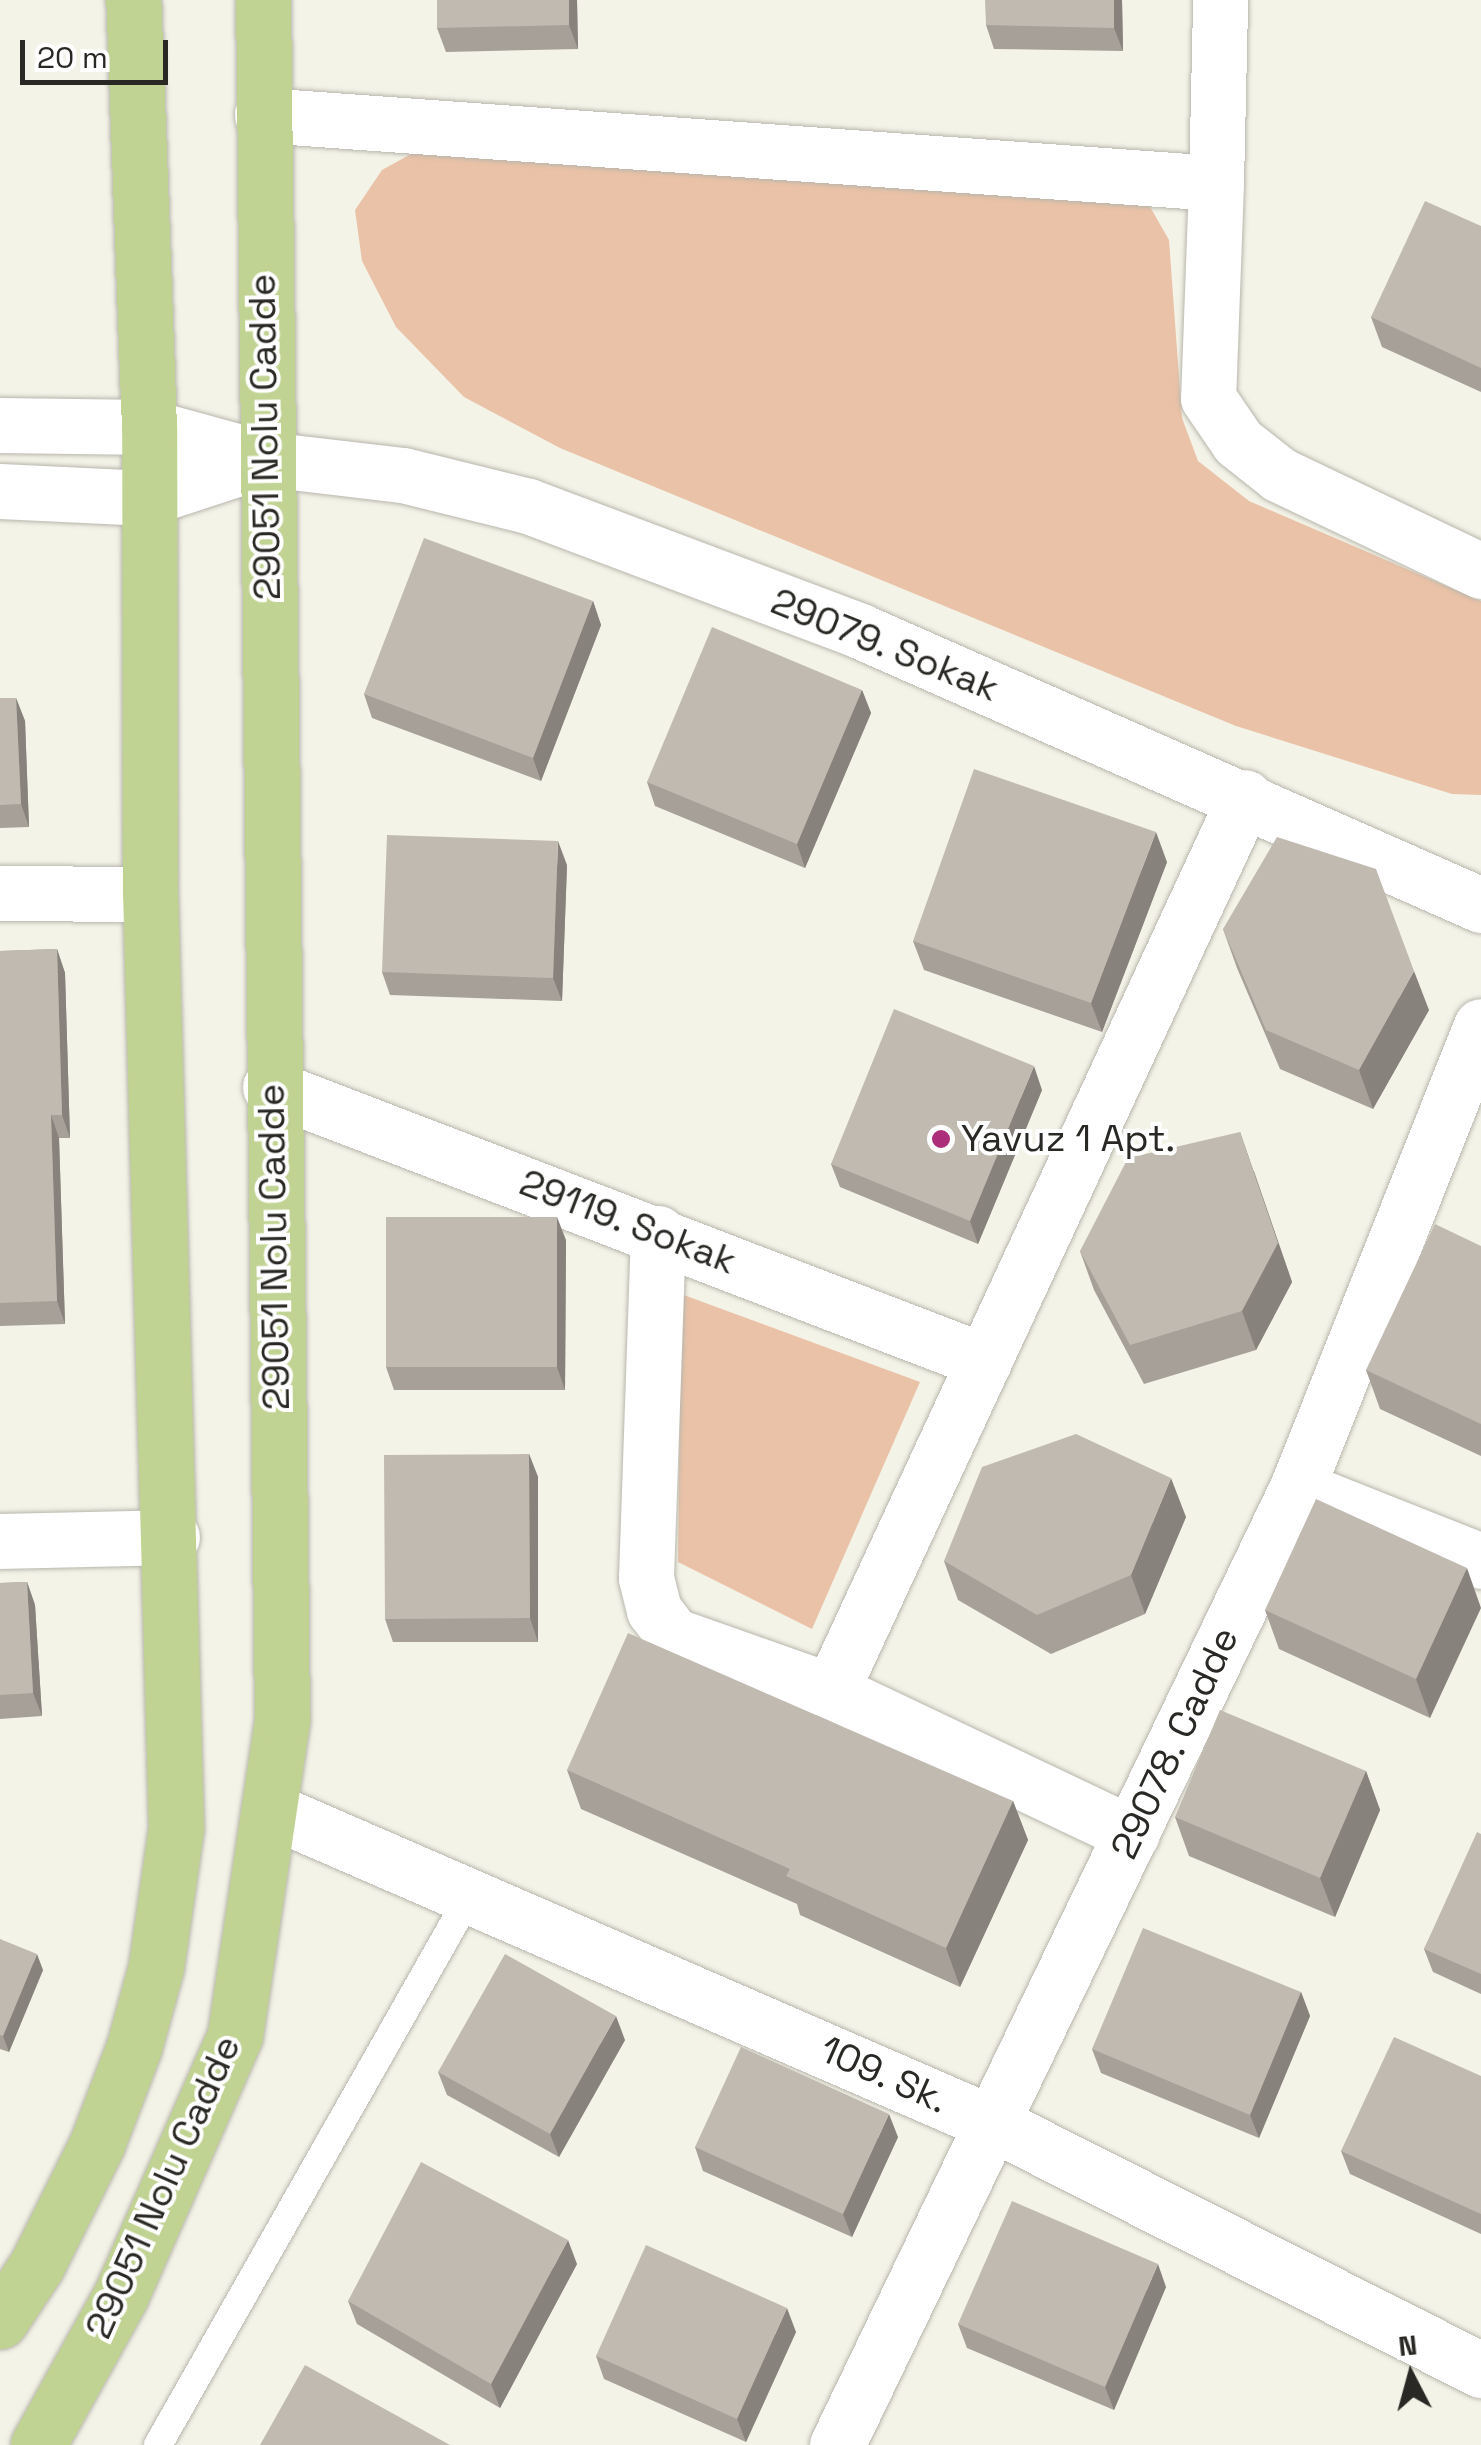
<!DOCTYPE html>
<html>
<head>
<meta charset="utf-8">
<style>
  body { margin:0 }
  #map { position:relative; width:1481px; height:2445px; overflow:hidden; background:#f4f3e8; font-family:"Space Grotesk",sans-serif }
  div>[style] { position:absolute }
  .green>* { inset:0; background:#eac2a7 }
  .roads { filter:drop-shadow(0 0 2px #b8b6ac) drop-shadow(0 0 2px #b8b6ac) }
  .service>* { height:28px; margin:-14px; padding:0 14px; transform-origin:14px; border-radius:14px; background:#fff }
  .minor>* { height:55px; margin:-27.5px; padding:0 27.5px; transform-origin:27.5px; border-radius:27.5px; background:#fff }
  .tertiary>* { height:55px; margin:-27.5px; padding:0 27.5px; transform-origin:27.5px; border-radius:27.5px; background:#fff }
  .primary>* { height:55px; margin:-27.5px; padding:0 27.5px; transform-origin:27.5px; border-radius:27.5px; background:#c1d393 }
  .wall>* { inset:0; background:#a6a098 }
  .shaded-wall>* { inset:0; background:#87827c }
  .building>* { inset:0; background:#c1bab1 }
  .dots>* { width:28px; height:28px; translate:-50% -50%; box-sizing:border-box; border:5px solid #fff; border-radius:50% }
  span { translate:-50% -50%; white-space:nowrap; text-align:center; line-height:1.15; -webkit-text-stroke:8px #fff; paint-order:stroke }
  .street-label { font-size:38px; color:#292824 }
  .poi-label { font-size:38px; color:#292824 }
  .left { translate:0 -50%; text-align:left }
  .north { position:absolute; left:1361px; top:2325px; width:100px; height:100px; -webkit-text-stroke:8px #fff; paint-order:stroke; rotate:354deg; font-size:28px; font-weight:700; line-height:40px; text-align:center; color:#292824 }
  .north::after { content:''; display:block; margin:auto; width:35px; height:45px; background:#292824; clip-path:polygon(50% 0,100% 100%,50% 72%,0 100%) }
  .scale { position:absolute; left:20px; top:40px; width:148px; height:45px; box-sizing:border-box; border:5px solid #292824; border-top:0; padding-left:12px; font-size:30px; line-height:35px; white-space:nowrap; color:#292824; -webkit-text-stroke:8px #fff; paint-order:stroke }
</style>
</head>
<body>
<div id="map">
  <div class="green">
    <div style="clip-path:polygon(420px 149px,1141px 191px,1169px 240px,1182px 418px,1198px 461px,1249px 501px,1481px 601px,1481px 795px,1452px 794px,1236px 726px,560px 448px,464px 397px,396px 327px,362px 261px,355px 210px,382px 170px)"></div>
    <div style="clip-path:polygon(681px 1294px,920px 1382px,812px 1629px,678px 1562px)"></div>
  </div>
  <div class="roads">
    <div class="service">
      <div style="left:158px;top:2445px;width:632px;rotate:-60.43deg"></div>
    </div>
    <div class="minor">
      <div style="left:262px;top:115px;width:956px;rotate:4.08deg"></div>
      <div style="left:1216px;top:183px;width:215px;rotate:92.1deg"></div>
      <div style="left:1208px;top:398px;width:53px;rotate:55.7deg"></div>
      <div style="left:1238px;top:442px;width:53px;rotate:38.2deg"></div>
      <div style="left:1280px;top:475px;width:223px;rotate:25.5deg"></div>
      <div style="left:1216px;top:183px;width:183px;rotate:-88.7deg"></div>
      <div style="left:266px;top:459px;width:138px;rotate:6.7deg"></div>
      <div style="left:403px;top:475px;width:129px;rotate:13.9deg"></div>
      <div style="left:528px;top:506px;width:355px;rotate:20.6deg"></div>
      <div style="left:860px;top:631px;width:679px;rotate:23.81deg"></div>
      <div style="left:0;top:893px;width:150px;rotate:0.4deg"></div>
      <div style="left:270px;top:1087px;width:765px;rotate:20.99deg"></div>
      <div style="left:658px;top:1233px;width:345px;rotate:92deg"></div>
      <div style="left:646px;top:1578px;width:33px;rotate:76deg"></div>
      <div style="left:654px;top:1610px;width:31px;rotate:53deg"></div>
      <div style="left:673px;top:1635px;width:168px;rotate:19.5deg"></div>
      <div style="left:831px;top:1691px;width:333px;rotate:25.4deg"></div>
      <div style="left:1297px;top:1488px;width:198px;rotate:21.6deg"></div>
      <div style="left:0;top:1541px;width:172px;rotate:-1.3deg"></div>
      <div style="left:831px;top:1691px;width:985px;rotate:-65.15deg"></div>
      <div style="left:273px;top:1811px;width:786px;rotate:23.47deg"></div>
      <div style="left:994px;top:2124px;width:546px;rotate:26.8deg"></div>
      <div style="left:837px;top:2445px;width:1062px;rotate:-64.33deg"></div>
      <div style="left:1297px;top:1488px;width:497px;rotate:-68.3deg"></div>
    </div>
    <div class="tertiary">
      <div style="left:0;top:425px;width:149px;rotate:0.8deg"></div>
      <div style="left:149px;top:427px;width:121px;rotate:15.3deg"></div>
      <div style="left:0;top:491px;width:147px;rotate:2.7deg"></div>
      <div style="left:147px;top:498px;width:125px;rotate:-18.1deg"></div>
    </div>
    <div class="primary">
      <div style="left:0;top:2321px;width:67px;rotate:-56.5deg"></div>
      <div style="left:37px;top:2265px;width:135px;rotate:-63.6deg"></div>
      <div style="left:97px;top:2144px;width:104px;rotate:-69.1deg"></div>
      <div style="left:134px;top:2047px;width:83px;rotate:-74.6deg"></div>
      <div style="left:156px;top:1967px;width:140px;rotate:-81.8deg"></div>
      <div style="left:176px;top:1828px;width:934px;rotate:-91.59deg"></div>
      <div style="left:150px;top:894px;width:467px;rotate:-90.1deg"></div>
      <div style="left:149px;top:427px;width:427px;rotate:-92.1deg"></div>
      <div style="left:38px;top:2445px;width:171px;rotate:-61deg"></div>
      <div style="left:121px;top:2295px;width:284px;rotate:-66.3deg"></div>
      <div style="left:235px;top:2035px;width:318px;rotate:-81.5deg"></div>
      <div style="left:282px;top:1720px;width:1720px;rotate:-90.63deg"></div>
    </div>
  </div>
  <div class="wall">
    <div style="clip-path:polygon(437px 0,577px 0,578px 49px,446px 52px,437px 28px)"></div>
    <div style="clip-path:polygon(1122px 0,1123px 51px,994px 49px,986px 25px)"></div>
    <div style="clip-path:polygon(1481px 226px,1481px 392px,1382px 347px,1371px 317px)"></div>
    <div style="clip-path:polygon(593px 601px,601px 625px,541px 781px,372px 718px,364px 694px)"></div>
    <div style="clip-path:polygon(862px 690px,871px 713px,805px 868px,655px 806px,647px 782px)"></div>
    <div style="clip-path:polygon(0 698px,16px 698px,25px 721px,29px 827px,0 828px)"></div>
    <div style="clip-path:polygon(1167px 862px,1102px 1032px,924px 970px,913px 941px)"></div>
    <div style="clip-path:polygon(567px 865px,562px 1001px,390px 995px,382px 972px)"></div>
    <div style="clip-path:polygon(1223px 929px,1429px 1010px,1373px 1109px,1280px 1069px,1237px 968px)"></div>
    <div style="clip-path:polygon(57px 949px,65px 973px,70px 1138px,59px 1138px,65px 1324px,0 1326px,0 951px)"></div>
    <div style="clip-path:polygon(1042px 1090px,978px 1244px,840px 1187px,831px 1164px)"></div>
    <div style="clip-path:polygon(1254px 1171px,1292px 1282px,1256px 1350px,1144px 1384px,1094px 1290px,1080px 1251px)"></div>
    <div style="clip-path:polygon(566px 1240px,565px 1390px,394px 1390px,386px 1367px)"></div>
    <div style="clip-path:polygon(1481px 1246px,1481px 1456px,1380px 1409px,1366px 1370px)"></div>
    <div style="clip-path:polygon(529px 1454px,538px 1477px,538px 1642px,393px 1642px,385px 1619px)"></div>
    <div style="clip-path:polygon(1186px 1517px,1145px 1614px,1051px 1654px,958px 1600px,944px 1561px)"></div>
    <div style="clip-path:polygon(1467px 1568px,1430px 1718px,1279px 1649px,1265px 1610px)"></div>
    <div style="clip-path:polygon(27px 1582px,35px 1605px,42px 1716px,0 1719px,0 1583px)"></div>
    <div style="clip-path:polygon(567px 1770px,1013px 1801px,1028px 1840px,960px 1987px,800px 1915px,797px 1904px,581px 1809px)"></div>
    <div style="clip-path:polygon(1366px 1771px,1380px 1810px,1335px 1917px,1189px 1856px,1175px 1817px)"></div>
    <div style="clip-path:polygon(1481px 1834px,1481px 1994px,1433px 1972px,1424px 1949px)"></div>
    <div style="clip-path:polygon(0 1939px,43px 1970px,9px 2052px,0 2049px)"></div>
    <div style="clip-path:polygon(1301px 1992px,1310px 2016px,1259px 2138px,1101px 2073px,1092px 2049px)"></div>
    <div style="clip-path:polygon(625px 2040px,559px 2157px,447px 2095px,438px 2072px)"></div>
    <div style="clip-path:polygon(1481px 2076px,1481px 2234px,1350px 2174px,1341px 2151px)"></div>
    <div style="clip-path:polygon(898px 2137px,852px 2237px,703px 2171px,695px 2147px)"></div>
    <div style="clip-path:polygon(577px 2264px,500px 2408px,357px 2324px,348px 2301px)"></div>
    <div style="clip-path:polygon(1166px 2287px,1114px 2410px,967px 2348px,958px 2324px)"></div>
    <div style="clip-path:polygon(796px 2332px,746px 2442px,604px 2379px,596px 2356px)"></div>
  </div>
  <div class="shaded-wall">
    <div style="clip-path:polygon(569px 0,577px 0,578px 49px,569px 25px)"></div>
    <div style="clip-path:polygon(1114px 0,1122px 0,1123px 51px,1114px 28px)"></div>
    <div style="clip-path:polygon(593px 601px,601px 625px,541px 781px,533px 758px)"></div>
    <div style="clip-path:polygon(862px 690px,871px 713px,805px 868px,797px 844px)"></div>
    <div style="clip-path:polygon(16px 698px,25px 721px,29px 827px,21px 804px)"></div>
    <div style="clip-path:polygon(1156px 832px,1167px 862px,1102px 1032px,1091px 1003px)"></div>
    <div style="clip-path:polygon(558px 841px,567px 865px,562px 1001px,553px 978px)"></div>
    <div style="clip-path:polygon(57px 949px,65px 973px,70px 1138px,62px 1115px)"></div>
    <div style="clip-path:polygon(1414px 971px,1429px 1010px,1373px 1109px,1359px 1070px)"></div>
    <div style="clip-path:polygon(1034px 1066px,1042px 1090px,978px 1244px,970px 1221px)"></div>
    <div style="clip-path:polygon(51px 1115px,59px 1138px,65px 1324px,57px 1301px)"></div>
    <div style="clip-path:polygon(1240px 1132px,1292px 1282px,1256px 1350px,1242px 1311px)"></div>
    <div style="clip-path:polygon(557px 1217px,566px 1240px,565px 1390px,557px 1367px)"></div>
    <div style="clip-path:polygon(529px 1454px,538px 1477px,538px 1642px,530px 1618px)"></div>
    <div style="clip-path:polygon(1171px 1478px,1186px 1517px,1145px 1614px,1131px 1575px)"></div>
    <div style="clip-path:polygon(1467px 1568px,1481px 1608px,1430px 1718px,1416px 1679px)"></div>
    <div style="clip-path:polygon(27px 1582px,35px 1605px,42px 1716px,33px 1693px)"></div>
    <div style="clip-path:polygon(1366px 1771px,1380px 1810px,1335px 1917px,1320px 1878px)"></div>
    <div style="clip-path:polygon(1013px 1801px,1028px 1840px,960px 1987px,946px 1948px)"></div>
    <div style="clip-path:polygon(37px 1954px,43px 1970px,9px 2052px,3px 2036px)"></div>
    <div style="clip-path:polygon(1301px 1992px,1310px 2016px,1259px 2138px,1250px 2115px)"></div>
    <div style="clip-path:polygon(616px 2016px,625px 2040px,559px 2157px,550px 2134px)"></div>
    <div style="clip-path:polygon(889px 2114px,898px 2137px,852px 2237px,843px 2214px)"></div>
    <div style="clip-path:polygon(568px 2240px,577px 2264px,500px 2408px,491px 2384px)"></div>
    <div style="clip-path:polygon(1158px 2264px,1166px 2287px,1114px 2410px,1105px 2387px)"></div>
    <div style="clip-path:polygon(787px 2308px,796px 2332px,746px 2442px,737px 2419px)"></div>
  </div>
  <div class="building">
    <div style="clip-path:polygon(437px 0,569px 0,569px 25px,437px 28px)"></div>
    <div style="clip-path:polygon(985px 0,1114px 0,1114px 28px,986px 25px)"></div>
    <div style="clip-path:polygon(1425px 201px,1481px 226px,1481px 368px,1371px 317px)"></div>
    <div style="clip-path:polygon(424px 538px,593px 601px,533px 758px,364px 694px)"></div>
    <div style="clip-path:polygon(712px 627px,862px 690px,797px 844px,647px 782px)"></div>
    <div style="clip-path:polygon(0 698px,16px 698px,21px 804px,0 805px)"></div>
    <div style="clip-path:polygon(974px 769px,1156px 832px,1091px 1003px,913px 941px)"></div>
    <div style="clip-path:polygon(387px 835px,558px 841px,553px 978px,382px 972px)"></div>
    <div style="clip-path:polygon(1277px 837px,1376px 869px,1414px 971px,1359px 1070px,1266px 1030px,1223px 929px)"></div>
    <div style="clip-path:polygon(57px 949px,62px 1115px,51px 1115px,57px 1301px,0 1303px,0 951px)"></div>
    <div style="clip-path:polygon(894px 1009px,1034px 1066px,970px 1221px,831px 1164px)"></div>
    <div style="clip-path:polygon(1240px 1132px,1278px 1243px,1242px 1311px,1130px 1345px,1080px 1251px,1128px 1158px)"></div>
    <div style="clip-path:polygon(386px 1217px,557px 1217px,557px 1367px,386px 1367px)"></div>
    <div style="clip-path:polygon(1435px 1224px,1481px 1246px,1481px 1424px,1366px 1370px)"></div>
    <div style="clip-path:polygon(1076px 1434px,1171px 1478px,1131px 1575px,1037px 1615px,944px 1561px,982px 1467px)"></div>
    <div style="clip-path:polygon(529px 1454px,530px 1618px,385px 1619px,384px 1455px)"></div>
    <div style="clip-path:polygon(1316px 1499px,1467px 1568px,1416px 1679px,1265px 1610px)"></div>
    <div style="clip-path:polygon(27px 1582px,33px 1693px,0 1695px,0 1583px)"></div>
    <div style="clip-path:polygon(628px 1633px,1013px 1801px,946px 1948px,786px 1876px,790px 1869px,567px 1770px)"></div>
    <div style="clip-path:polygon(1220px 1710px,1366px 1771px,1320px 1878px,1175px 1817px)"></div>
    <div style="clip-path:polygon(1477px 1832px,1481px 1834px,1481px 1974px,1424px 1949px)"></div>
    <div style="clip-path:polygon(1143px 1928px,1301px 1992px,1250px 2115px,1092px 2049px)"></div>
    <div style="clip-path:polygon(0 1939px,37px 1954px,3px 2036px,0 2035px)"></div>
    <div style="clip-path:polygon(505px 1954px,616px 2016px,550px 2134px,438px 2072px)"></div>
    <div style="clip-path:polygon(1394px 2037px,1481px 2076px,1481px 2214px,1341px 2151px)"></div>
    <div style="clip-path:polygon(741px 2047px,889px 2114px,843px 2214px,695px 2147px)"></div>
    <div style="clip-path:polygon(421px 2162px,568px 2240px,491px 2384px,348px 2301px)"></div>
    <div style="clip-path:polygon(1012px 2201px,1158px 2264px,1105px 2387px,958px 2324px)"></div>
    <div style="clip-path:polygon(646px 2245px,787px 2308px,737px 2419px,596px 2356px)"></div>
    <div style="clip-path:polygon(305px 2365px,450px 2445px,260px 2445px)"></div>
  </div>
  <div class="dots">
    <div style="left:941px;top:1139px;background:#ac2d7a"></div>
  </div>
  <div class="street-label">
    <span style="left:265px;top:437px;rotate:-91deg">29051 Nolu Cadde</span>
    <span style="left:885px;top:645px;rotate:22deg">29079. Sokak</span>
    <span style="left:628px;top:1222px;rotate:21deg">29119. Sokak</span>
    <span style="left:274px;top:1247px;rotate:-91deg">29051 Nolu Cadde</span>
    <span style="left:1175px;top:1743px;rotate:-65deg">29078. Cadde</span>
    <span style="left:884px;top:2075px;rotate:24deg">109. Sk.</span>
    <span style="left:163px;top:2187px;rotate:-66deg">29051 Nolu Cadde</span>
  </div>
  <div class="poi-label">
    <span class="left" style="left:961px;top:1139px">Yavuz 1 Apt.</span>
  </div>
  <div class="north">N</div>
  <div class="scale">20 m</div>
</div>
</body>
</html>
